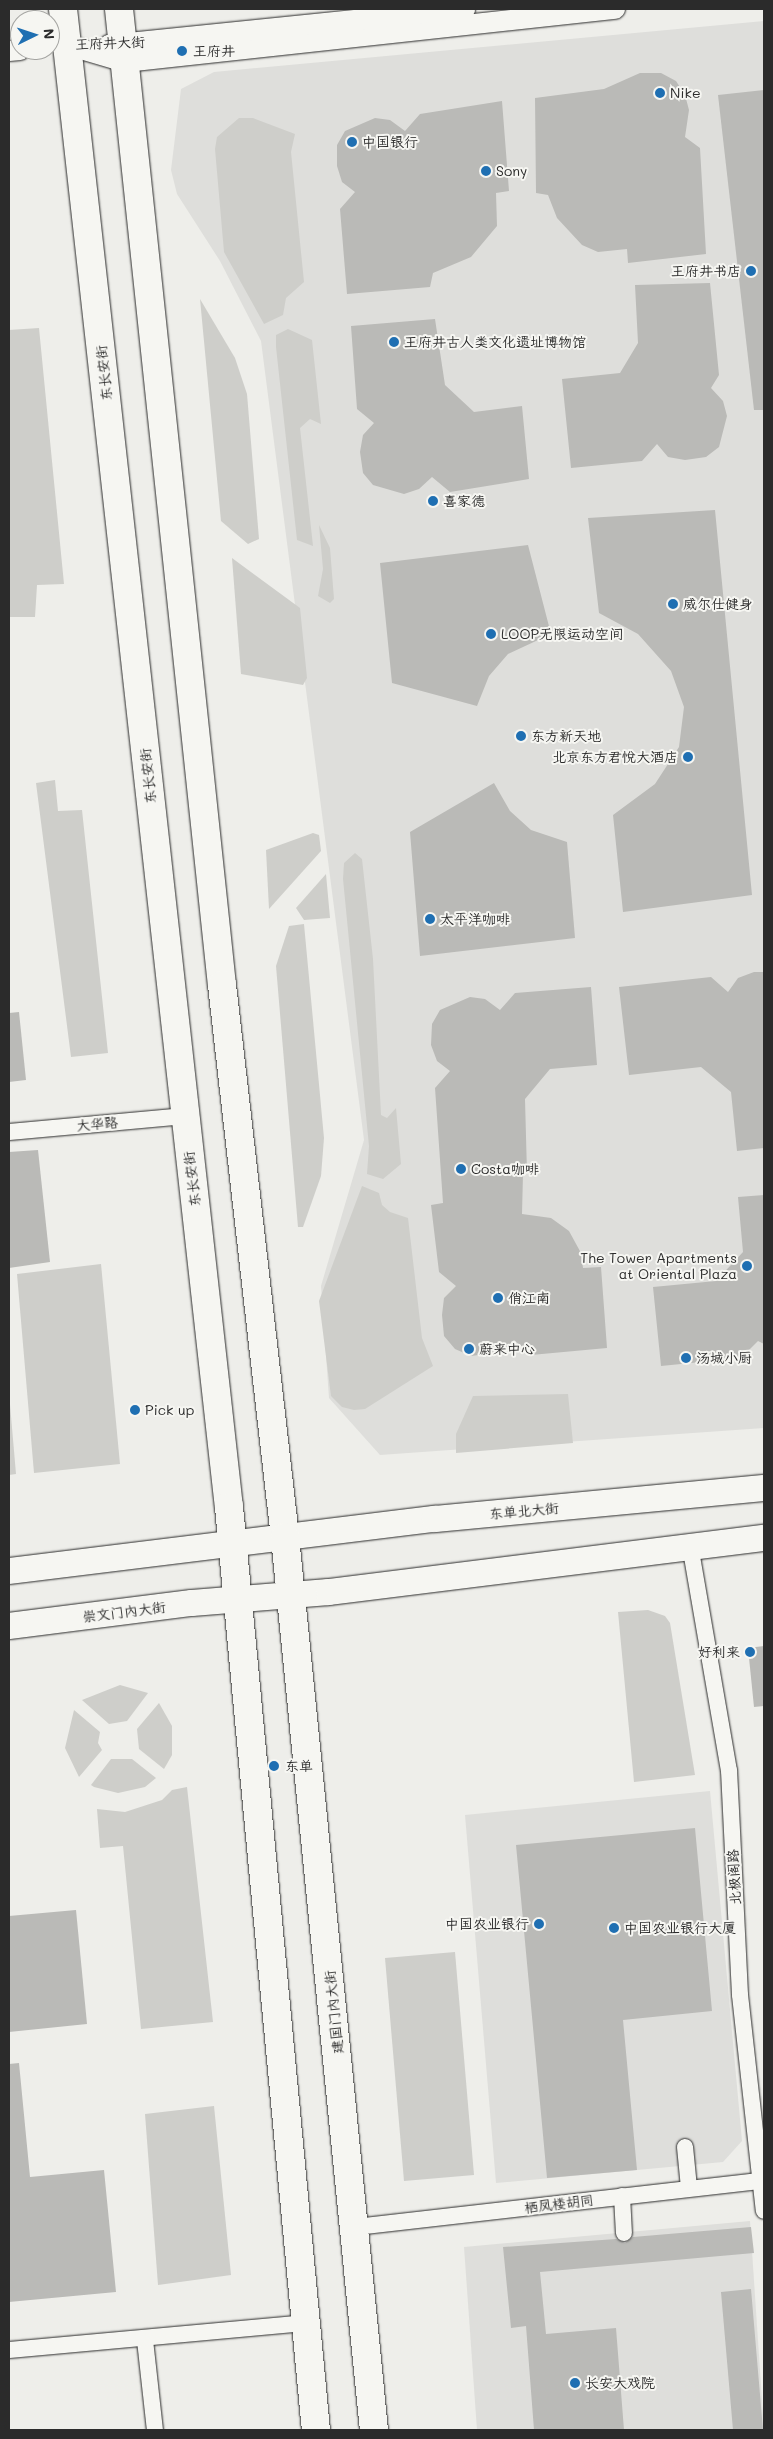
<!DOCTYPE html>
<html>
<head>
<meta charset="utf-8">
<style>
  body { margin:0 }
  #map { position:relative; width:773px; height:2439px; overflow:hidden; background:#eeeeea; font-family:Mali,"LXGW WenKai TC",sans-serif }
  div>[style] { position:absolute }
  .built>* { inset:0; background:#dededb }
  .green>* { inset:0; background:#cececa }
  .building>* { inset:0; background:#babab7 }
  .roads { filter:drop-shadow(0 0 1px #2b2b2b) drop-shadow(0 0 1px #2b2b2b) }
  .minor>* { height:16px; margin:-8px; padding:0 8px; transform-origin:8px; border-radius:8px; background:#f6f6f2 }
  .tertiary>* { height:20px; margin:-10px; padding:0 10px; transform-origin:10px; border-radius:10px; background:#f6f6f2 }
  .primary>* { height:26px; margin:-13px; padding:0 13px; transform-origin:13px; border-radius:13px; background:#f6f6f2 }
  .trunk>* { height:28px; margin:-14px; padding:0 14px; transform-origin:14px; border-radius:14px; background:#f6f6f2 }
  .dots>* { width:14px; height:14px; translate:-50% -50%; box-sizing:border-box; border:2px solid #f6f6f2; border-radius:50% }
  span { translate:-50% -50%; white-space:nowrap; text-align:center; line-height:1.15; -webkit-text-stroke:4px #f6f6f2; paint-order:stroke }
  .street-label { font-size:14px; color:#2b2b2b }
  .poi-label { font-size:14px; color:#2b2b2b }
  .left { translate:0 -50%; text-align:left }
  .right { translate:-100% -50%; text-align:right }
  .frame { position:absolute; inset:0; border:10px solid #2b2b2b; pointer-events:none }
  .north { position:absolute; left:10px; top:10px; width:50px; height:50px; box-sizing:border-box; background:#f6f6f2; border:1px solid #a5a5a2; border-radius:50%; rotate:86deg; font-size:14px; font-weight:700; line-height:20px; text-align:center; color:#2b2b2b }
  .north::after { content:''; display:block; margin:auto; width:18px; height:22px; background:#1f6fb2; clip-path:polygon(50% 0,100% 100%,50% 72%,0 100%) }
</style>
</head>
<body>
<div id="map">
  <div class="built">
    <div style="clip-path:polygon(764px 21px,764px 1428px,380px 1455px,329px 1398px,321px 1286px,364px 1140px,261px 341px,220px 261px,177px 194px,171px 170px,181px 89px,214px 72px)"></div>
    <div style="clip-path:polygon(710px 1791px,742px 2141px,723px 2162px,496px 2183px,465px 1815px)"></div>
    <div style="clip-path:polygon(750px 2221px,764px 2430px,477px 2430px,464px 2247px)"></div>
  </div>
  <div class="green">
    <div style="clip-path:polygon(239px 118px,253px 118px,295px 134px,291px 152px,304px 282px,286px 298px,283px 315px,264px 324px,224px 252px,215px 149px,217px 137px)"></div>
    <div style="clip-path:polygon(200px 299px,235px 358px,247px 394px,259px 539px,248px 544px,221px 521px)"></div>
    <div style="clip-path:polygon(39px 328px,64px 584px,37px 585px,35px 617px,9px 617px,9px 330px)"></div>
    <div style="clip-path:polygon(288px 329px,312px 340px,321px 424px,310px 419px,300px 428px,313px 546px,297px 540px,276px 347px,276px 335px)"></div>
    <div style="clip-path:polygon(319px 525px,330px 548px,334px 599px,330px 603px,318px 596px,323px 569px)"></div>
    <div style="clip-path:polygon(232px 558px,300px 608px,307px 678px,303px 685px,241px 674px)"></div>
    <div style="clip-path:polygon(55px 780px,58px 811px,82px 810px,108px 1053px,71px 1057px,36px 783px)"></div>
    <div style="clip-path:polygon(313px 833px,319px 835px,321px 851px,269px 909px,266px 850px)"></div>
    <div style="clip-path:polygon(355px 853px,362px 859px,373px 959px,381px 1115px,387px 1118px,396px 1108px,401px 1164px,383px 1179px,367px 1174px,369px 1146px,343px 879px,344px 863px)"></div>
    <div style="clip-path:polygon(326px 874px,330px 918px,304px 920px,296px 908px)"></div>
    <div style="clip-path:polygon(304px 924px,324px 1138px,321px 1176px,303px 1227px,298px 1227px,276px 966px,289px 926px)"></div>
    <div style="clip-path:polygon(362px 1186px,379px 1193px,382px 1205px,390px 1212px,408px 1218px,422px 1338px,433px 1366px,365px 1409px,354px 1410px,342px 1407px,331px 1396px,319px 1301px)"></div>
    <div style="clip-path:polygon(101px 1264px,120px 1464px,34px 1473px,17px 1274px)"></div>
    <div style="clip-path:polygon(9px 1393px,16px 1474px,9px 1475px)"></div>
    <div style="clip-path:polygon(568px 1394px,573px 1443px,456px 1453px,456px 1434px,473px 1396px)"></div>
    <div style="clip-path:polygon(648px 1610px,665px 1616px,670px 1623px,695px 1775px,634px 1782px,618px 1612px)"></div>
    <div style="clip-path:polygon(120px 1685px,148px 1693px,127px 1721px,109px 1724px,82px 1700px)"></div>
    <div style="clip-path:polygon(159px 1703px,172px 1726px,172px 1755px,164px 1769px,139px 1749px,137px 1729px)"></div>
    <div style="clip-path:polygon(74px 1710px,100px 1732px,98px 1743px,102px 1750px,79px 1777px,65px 1748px)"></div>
    <div style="clip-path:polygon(111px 1759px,132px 1759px,156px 1778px,145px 1787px,118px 1793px,94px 1787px,91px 1785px)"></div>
    <div style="clip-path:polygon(187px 1787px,213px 2022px,141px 2029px,123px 1846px,100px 1848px,97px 1809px,125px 1812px,162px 1800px,172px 1790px)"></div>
    <div style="clip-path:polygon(455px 1952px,474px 2175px,404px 2181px,385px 1958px)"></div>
    <div style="clip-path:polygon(214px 2106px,231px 2275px,158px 2285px,145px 2114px)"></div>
  </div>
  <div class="building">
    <div style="clip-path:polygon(640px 73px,661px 73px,676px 81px,685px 95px,689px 110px,685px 137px,700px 148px,706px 254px,628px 263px,627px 249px,598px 252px,582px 245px,557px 218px,548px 195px,536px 193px,535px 98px,604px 89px)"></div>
    <div style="clip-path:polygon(764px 90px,764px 410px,754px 410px,718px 95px)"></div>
    <div style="clip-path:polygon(502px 101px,509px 191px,496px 193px,497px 226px,471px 257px,433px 273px,430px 287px,347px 294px,340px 209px,355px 192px,342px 182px,337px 166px,337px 145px,345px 131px,375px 118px,390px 120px,405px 131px,420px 114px)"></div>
    <div style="clip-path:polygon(710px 283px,719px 375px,711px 388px,723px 401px,727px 416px,719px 447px,706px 457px,685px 460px,668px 457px,657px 444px,642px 461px,571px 468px,562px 379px,620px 373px,638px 343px,635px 285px)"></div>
    <div style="clip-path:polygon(435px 319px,445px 385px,474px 412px,522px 406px,529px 479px,450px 492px,432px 477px,419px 489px,404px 494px,373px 485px,363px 473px,360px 452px,363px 435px,374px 423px,357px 409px,351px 326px)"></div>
    <div style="clip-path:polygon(715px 510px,752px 895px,623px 912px,613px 815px,655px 784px,679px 747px,684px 707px,671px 671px,638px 634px,599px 613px,588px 518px)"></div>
    <div style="clip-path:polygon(528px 545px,551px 634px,508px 654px,489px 676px,477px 706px,392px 683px,380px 563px)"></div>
    <div style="clip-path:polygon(494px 783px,510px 811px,531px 830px,567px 842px,575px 938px,420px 956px,410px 832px)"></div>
    <div style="clip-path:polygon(754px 972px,764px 972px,764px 1148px,737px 1151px,731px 1092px,701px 1067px,629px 1075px,619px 987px,711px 977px,728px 992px,738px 978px)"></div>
    <div style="clip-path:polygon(591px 987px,597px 1065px,550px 1069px,525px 1099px,527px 1173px,523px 1174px,522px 1214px,551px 1218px,569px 1231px,581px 1253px,583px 1268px,601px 1267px,607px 1348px,531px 1355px,514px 1340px,501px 1352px,471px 1356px,455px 1349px,444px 1336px,442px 1315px,444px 1298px,456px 1286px,439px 1272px,431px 1205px,443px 1203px,435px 1088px,450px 1071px,437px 1061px,431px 1045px,432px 1024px,440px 1010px,470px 997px,485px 999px,500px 1010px,515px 993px)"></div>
    <div style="clip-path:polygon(19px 1012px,26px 1080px,9px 1082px,9px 1013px)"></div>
    <div style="clip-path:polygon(38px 1150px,50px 1262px,9px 1268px,9px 1152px)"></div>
    <div style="clip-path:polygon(764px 1195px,764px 1344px,758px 1341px,741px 1358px,661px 1366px,653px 1287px,716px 1281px,743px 1252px,738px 1197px)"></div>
    <div style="clip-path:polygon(764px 1646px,764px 1706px,754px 1707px,748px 1648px)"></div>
    <div style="clip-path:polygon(695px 1828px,712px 2011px,623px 2020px,637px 2170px,547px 2178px,516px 1845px)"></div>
    <div style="clip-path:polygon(76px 1910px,87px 2024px,9px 2032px,9px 1916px)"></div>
    <div style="clip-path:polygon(19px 2063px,30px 2177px,104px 2170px,116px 2292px,9px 2302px,9px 2064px)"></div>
    <div style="clip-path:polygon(751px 2227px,754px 2253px,540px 2272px,546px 2334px,616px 2328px,624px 2430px,534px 2430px,526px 2326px,511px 2328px,503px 2247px,616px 2239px,625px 2243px,633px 2237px)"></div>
    <div style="clip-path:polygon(751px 2289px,763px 2430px,733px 2430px,721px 2292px)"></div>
  </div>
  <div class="roads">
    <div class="minor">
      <div style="left:9px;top:1132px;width:177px;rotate:-5.2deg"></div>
      <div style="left:690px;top:1545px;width:228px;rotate:80.2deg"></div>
      <div style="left:729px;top:1770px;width:225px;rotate:87.2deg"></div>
      <div style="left:740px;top:1995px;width:217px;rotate:83.7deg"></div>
      <div style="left:685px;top:2147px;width:41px;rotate:84.4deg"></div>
      <div style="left:622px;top:2196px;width:37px;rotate:87deg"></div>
      <div style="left:356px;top:2227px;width:408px;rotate:-6.5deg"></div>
      <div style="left:145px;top:2340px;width:91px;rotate:83.7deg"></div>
      <div style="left:9px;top:2350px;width:297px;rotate:-5.2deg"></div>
    </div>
    <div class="tertiary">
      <div style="left:67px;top:45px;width:60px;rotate:16.3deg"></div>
      <div style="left:125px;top:62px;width:493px;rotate:-6.2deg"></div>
      <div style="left:109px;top:45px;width:358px;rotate:-5.8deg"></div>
      <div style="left:9px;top:51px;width:11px;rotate:-5deg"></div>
    </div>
    <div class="primary">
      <div style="left:9px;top:1571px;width:429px;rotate:-7deg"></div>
      <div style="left:435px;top:1519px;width:330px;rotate:-5.4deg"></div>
      <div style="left:9px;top:1626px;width:184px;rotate:-7.2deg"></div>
      <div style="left:192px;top:1603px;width:137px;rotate:-4.6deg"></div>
      <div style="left:329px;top:1592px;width:438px;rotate:-7.1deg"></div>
    </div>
    <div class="trunk">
      <div style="left:63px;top:9px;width:1507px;rotate:83.68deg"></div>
      <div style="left:229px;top:1507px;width:927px;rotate:84.62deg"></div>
      <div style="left:119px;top:9px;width:981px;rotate:83.98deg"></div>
      <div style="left:222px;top:985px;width:556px;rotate:83.49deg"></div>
      <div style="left:285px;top:1537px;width:897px;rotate:84.31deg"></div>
    </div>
  </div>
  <div class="dots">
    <div style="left:182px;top:51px;background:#1f6fb2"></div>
    <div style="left:660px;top:93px;background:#1f6fb2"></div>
    <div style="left:352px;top:142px;background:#1f6fb2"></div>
    <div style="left:486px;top:171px;background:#1f6fb2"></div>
    <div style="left:751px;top:271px;background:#1f6fb2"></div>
    <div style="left:394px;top:342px;background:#1f6fb2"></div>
    <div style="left:433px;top:501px;background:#1f6fb2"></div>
    <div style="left:673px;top:604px;background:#1f6fb2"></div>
    <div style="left:491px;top:634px;background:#1f6fb2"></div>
    <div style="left:521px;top:736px;background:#1f6fb2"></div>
    <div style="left:688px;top:757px;background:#1f6fb2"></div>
    <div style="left:430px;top:919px;background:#1f6fb2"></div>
    <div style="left:461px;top:1169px;background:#1f6fb2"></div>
    <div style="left:747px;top:1266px;background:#1f6fb2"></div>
    <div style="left:498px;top:1298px;background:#1f6fb2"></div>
    <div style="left:469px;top:1349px;background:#1f6fb2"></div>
    <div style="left:686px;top:1358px;background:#1f6fb2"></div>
    <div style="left:135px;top:1410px;background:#1f6fb2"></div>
    <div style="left:750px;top:1652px;background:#1f6fb2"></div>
    <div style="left:274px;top:1766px;background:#1f6fb2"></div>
    <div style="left:539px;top:1924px;background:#1f6fb2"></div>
    <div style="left:614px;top:1928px;background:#1f6fb2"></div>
    <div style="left:575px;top:2383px;background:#1f6fb2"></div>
  </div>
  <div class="street-label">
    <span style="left:110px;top:43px;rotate:-2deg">王府井大街</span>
    <span style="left:104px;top:373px;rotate:-96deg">东长安街</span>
    <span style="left:148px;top:776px;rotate:-96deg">东长安街</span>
    <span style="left:97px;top:1124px;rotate:-5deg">大华路</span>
    <span style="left:192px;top:1179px;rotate:-97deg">东长安街</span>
    <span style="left:524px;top:1511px;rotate:-5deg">东单北大街</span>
    <span style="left:124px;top:1612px;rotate:-7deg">崇文门内大街</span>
    <span style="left:734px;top:1877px;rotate:-93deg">北极阁路</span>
    <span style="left:334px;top:2012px;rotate:-96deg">建国门内大街</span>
    <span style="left:559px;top:2204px;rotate:-7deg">栖凤楼胡同</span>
  </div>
  <div class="poi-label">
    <span class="left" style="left:193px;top:51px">王府井</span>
    <span class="left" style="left:670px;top:93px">Nike</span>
    <span class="left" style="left:362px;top:142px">中国银行</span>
    <span class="left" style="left:496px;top:171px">Sony</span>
    <span class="right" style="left:741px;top:271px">王府井书店</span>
    <span class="left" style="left:404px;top:342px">王府井古人类文化遗址博物馆</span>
    <span class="left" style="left:443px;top:501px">喜家德</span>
    <span class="left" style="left:683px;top:604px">威尔仕健身</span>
    <span class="left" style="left:501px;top:634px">LOOP无限运动空间</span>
    <span class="left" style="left:531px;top:736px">东方新天地</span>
    <span class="right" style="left:678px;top:757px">北京东方君悦大酒店</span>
    <span class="left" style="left:440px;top:919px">太平洋咖啡</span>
    <span class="left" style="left:471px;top:1169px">Costa咖啡</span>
    <span class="right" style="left:737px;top:1266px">The Tower Apartments<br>at Oriental Plaza</span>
    <span class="left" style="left:508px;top:1298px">俏江南</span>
    <span class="left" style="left:479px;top:1349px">蔚来中心</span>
    <span class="left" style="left:696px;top:1358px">汤城小厨</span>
    <span class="left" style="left:145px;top:1410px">Pick up</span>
    <span class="right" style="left:740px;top:1652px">好利来</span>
    <span class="left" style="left:285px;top:1766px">东单</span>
    <span class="right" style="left:529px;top:1924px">中国农业银行</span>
    <span class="left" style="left:624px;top:1928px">中国农业银行大厦</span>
    <span class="left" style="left:585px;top:2383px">长安大戏院</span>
  </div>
  <div class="frame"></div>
  <div class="north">N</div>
</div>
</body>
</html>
